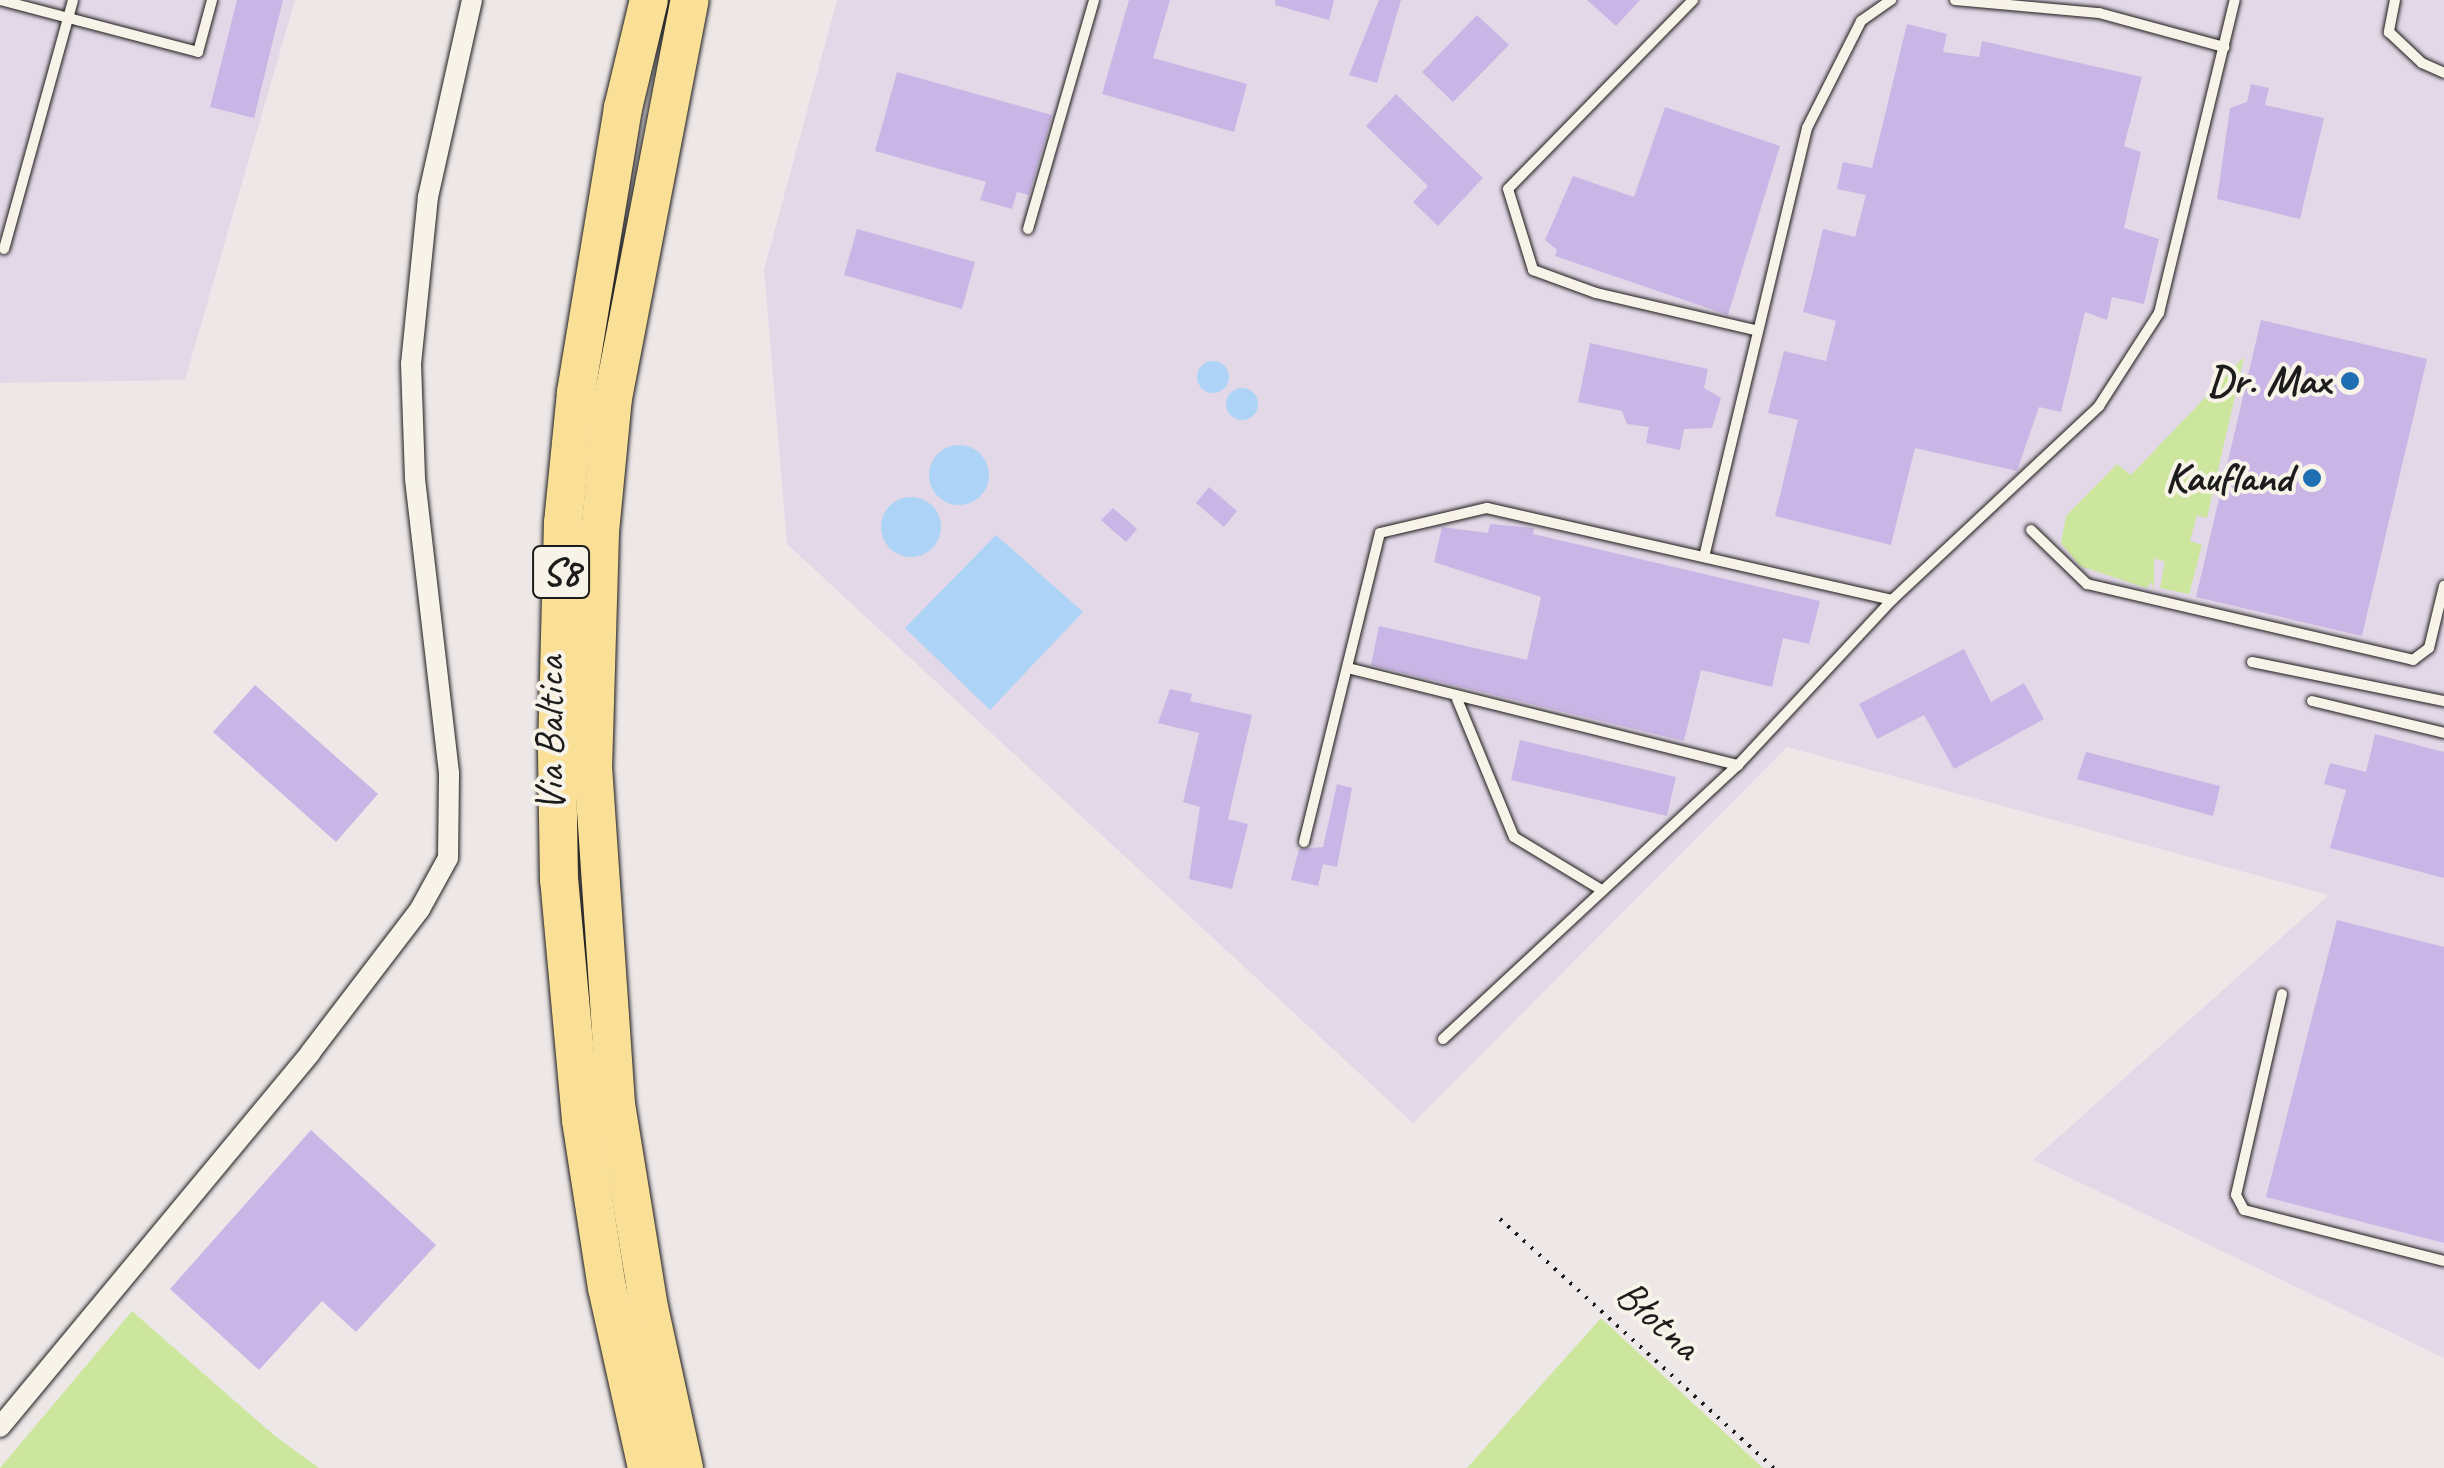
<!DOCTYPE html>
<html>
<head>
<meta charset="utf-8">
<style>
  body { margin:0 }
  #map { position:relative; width:2444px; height:1468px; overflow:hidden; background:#eee7e8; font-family:Caveat,sans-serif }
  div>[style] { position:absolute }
  .built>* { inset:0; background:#e3d8e7 }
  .green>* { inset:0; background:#cde69d }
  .water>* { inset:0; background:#add4f7 }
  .round { border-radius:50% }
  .building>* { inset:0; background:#c9b6e6 }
  .path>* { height:4px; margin-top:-2px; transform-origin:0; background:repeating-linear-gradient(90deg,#1c1c1c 0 2.5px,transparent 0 10.5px) }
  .roads { filter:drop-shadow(0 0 2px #1c1c1c) drop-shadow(0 0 2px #1c1c1c) }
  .lane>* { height:10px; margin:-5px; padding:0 5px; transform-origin:5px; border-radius:5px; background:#f7f3e8 }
  .street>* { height:20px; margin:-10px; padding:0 10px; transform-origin:10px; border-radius:10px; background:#f7f3e8 }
  .highway>* { height:38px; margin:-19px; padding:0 19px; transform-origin:19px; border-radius:19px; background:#fadf96 }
  .dots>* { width:28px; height:28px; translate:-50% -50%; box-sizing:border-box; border:5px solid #f7f3e8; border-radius:50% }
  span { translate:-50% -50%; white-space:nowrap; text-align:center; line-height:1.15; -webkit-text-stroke:8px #f7f3e8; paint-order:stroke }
  .shield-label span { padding:2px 8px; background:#f7f3e8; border:2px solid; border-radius:8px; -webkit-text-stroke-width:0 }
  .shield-label { font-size:40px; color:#1c1c1c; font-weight:700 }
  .poi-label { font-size:42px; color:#1c1c1c; font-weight:700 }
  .right { translate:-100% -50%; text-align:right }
  .street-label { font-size:42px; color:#1c1c1c }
</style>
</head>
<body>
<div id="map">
  <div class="built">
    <div style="clip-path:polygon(0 0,295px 0,185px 380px,0 383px)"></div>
    <div style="clip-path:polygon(837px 0,2444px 0,2444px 1358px,2033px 1160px,2329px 895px,1787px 747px,1413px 1123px,787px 544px,764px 270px)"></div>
  </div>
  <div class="green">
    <div style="clip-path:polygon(2244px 357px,2207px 518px,2197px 515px,2190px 541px,2202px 545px,2189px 594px,2160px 588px,2165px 562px,2154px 558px,2154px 590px,2152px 582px,2146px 588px,2080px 566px,2061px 543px,2066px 516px,2117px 464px,2131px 475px)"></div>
    <div style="clip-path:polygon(132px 1311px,275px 1436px,319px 1468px,0 1468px)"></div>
    <div style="clip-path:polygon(1601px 1318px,1763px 1468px,1467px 1468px)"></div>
  </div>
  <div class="water">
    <div class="round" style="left:1197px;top:361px;width:32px;height:32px"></div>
    <div class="round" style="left:1226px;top:388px;width:32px;height:32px"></div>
    <div class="round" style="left:929px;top:445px;width:60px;height:60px"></div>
    <div class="round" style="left:881px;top:497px;width:60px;height:60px"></div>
    <div style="clip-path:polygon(996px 535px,1083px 612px,990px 710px,905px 628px)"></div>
  </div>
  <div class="building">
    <div style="clip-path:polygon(237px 0,283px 0,254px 118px,210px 107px)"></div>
    <div style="clip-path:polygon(1129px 0,1170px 0,1153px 58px,1247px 84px,1234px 132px,1102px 94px)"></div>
    <div style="clip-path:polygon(1275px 0,1334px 0,1329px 20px,1275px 5px)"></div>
    <div style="clip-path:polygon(1379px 0,1401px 0,1377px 83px,1349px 75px)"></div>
    <div style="clip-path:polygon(1587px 0,1640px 0,1616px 26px)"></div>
    <div style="clip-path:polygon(1477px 15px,1509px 45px,1453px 102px,1422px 72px)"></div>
    <div style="clip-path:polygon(1907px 24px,1947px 34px,1943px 52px,1979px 57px,1982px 41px,2142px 77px,2124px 146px,2141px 152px,2124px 228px,2159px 239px,2144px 304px,2112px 297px,2107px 320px,2085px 312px,2061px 412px,2039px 407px,2017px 471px,1915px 448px,1891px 545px,1775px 516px,1798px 420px,1768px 413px,1784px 351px,1826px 361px,1836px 321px,1803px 312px,1823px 229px,1855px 237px,1866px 195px,1837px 189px,1843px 162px,1872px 168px)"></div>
    <div style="clip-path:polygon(897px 72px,1052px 115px,1029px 195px,1017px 192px,1012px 209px,980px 200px,986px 182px,875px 151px)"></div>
    <div style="clip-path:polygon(2251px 84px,2269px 88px,2265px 105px,2324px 118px,2300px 219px,2217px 199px,2230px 108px,2247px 102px)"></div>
    <div style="clip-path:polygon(1396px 94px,1483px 178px,1438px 226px,1413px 202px,1428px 186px,1366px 126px)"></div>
    <div style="clip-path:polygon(1665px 107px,1780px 146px,1728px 315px,1555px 256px,1557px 250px,1545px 240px,1573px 176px,1634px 197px)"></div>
    <div style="clip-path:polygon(857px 229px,975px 262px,962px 309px,844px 275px)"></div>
    <div style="clip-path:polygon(2261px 320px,2427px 359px,2362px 636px,2196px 597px)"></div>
    <div style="clip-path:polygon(1590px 343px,1708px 369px,1704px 388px,1721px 398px,1712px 428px,1684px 429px,1680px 450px,1646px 443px,1649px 427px,1627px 424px,1622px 411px,1578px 402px)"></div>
    <div style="clip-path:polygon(1209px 487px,1237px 511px,1224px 527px,1196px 503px)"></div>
    <div style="clip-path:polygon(1113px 508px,1137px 529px,1126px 542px,1101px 520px)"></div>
    <div style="clip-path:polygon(1490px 524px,1534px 528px,1533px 534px,1820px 601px,1809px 644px,1783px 638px,1772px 687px,1701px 670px,1684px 741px,1371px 665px,1379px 626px,1527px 660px,1541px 597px,1434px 562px,1442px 527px,1488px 533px)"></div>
    <div style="clip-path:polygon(1964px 649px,1991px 702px,2024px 683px,2044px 719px,1954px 769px,1924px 715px,1877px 739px,1859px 704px)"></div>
    <div style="clip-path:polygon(255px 685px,378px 794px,336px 842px,213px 732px)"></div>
    <div style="clip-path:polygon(1170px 689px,1192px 694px,1190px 701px,1252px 715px,1228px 819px,1248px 824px,1232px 889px,1189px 879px,1200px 807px,1183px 802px,1199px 733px,1158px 723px)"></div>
    <div style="clip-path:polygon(2375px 734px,2444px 752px,2444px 878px,2330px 848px,2346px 790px,2324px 784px,2330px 763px,2366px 772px)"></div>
    <div style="clip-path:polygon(1520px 740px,1676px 777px,1667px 816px,1511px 780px)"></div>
    <div style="clip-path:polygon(2086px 752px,2220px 786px,2213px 816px,2077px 779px)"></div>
    <div style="clip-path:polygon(1337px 784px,1352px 788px,1337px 867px,1323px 864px,1318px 886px,1291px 880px,1299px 849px,1323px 847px)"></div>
    <div style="clip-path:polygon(2337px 920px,2444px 947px,2444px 1243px,2266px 1197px)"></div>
    <div style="clip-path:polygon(311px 1130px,436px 1245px,356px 1332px,322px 1301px,259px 1370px,170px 1289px)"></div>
  </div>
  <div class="path">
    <div style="left:1500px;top:1219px;width:370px;rotate:42.3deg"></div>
  </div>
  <div class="roads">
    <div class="lane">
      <div style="left:0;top:0;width:205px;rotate:14.7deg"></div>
      <div style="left:198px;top:52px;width:54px;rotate:-74.9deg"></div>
      <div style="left:1693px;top:0;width:264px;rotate:134.4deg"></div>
      <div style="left:1508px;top:189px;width:85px;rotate:72.8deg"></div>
      <div style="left:1533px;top:270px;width:67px;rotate:20.1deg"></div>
      <div style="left:1596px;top:293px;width:163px;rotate:13.1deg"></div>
      <div style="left:1955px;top:0;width:145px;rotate:5.2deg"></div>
      <div style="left:2099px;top:13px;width:130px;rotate:15.2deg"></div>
      <div style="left:2395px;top:0;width:33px;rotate:101deg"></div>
      <div style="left:2389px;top:32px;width:45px;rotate:43.2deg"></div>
      <div style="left:2422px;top:63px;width:24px;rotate:24deg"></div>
      <div style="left:1028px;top:229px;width:238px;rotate:-73.9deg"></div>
      <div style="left:4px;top:249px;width:258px;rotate:-74.5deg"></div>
      <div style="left:2031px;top:530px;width:78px;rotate:44deg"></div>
      <div style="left:2087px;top:584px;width:335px;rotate:13.1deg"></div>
      <div style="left:2413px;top:660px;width:20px;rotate:-37deg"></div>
      <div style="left:2429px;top:648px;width:64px;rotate:-76.4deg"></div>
      <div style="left:1704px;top:557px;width:441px;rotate:-76.5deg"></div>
      <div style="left:1807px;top:128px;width:120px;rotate:-63.2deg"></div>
      <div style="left:1861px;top:21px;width:37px;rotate:-35deg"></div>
      <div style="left:2252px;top:662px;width:196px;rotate:11.5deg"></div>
      <div style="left:1348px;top:668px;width:402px;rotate:14deg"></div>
      <div style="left:1457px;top:699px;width:149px;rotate:67.6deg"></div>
      <div style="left:1514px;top:837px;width:100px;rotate:31.2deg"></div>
      <div style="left:2312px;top:701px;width:136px;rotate:13.6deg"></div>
      <div style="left:1304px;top:842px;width:318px;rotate:-76.2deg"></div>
      <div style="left:1380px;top:533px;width:110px;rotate:-13.2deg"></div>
      <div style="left:1487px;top:508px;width:415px;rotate:12.8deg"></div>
      <div style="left:2282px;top:994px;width:206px;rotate:102.9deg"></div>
      <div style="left:2236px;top:1195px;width:17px;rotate:62deg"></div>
      <div style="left:2244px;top:1210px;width:206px;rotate:14.3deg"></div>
      <div style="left:1443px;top:1039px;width:403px;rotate:-42.9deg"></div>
      <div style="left:1738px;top:765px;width:226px;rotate:-47deg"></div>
      <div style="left:1892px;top:600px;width:284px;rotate:-43.1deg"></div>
      <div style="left:2099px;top:406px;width:111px;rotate:-57.2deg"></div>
      <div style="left:2159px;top:313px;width:322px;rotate:-76.4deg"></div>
    </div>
    <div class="street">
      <div style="left:0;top:1427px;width:486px;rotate:-50.3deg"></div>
      <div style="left:310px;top:1053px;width:181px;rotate:-52.6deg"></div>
      <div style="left:420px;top:909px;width:58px;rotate:-61.2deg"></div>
      <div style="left:448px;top:858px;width:85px;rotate:-89.3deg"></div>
      <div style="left:449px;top:773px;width:297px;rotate:-96.6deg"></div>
      <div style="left:415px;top:478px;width:114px;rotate:-92deg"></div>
      <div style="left:411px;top:364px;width:168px;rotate:-84.2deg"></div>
      <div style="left:428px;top:197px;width:202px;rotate:-77.4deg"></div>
    </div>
    <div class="highway">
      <div style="left:647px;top:1468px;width:184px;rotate:-102.5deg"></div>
      <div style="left:607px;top:1288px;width:170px;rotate:-98.8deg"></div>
      <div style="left:581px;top:1120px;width:241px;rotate:-95.2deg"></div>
      <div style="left:559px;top:880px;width:129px;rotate:-90.9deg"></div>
      <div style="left:557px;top:751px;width:228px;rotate:-88.5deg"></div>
      <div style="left:563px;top:523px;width:132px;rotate:-84.3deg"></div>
      <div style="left:576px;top:392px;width:288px;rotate:-80.6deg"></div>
      <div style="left:623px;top:108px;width:111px;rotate:-76.5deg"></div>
      <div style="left:684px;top:1468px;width:164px;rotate:-102.3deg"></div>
      <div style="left:649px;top:1308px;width:207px;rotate:-99.2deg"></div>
      <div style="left:616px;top:1104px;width:336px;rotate:-93.9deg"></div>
      <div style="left:593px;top:769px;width:237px;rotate:-88.3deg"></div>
      <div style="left:600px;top:532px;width:135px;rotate:-84.5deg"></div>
      <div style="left:613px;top:398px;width:405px;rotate:-79.1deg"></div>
    </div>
  </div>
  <div class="dots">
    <div style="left:2350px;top:381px;background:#1f6fb2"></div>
    <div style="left:2312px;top:478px;background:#1f6fb2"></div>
  </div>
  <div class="shield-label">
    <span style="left:561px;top:572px">S8</span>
  </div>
  <div class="poi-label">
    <span class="right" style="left:2330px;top:381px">Dr. Max</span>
    <span class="right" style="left:2292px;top:478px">Kaufland</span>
  </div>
  <div class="street-label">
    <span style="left:550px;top:734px;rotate:-90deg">Via Baltica</span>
    <span style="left:1658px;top:1320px;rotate:42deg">Błotna</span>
  </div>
</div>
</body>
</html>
